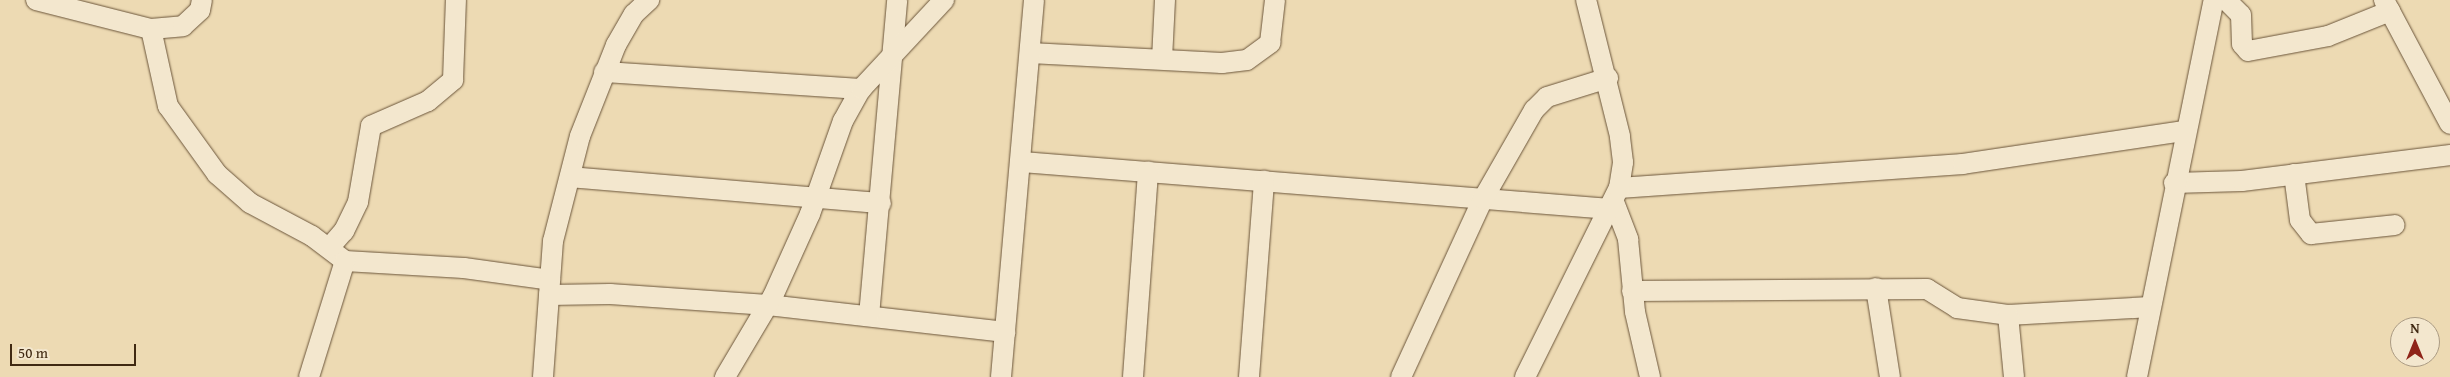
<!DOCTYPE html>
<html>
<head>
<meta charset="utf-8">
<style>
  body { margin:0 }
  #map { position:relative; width:2450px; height:377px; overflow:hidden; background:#eddab3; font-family:"Gentium Book Plus",serif }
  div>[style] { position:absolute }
  .roads { filter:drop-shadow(0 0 1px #6b553a) drop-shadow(0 0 1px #6b553a) }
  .minor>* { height:20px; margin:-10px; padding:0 10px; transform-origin:10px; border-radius:10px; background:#f3e7ce }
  span { translate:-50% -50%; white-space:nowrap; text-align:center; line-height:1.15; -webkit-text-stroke:4px #f3e7ce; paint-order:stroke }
  .north { position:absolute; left:2390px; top:317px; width:50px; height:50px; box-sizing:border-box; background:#f3e7ce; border:1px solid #ab9b83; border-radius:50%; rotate:0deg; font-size:14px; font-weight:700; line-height:20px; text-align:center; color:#402912 }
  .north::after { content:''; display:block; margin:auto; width:18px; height:22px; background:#8f2418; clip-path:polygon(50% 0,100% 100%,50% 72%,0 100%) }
  .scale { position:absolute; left:10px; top:344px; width:126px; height:22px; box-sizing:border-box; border:2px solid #402912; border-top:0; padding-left:6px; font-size:15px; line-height:18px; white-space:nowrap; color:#402912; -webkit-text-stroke:4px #f3e7ce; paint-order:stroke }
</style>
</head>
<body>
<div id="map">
  <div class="roads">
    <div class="minor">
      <div style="left:36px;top:0;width:119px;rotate:14.2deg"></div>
      <div style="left:151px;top:29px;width:32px;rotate:-5deg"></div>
      <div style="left:183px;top:26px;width:23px;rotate:-43deg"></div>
      <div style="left:200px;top:10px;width:10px;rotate:-79deg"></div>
      <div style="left:2226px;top:0;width:21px;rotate:45deg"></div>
      <div style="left:2241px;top:15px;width:29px;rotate:88deg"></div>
      <div style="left:2242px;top:44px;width:9px;rotate:49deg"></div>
      <div style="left:2248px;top:51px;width:81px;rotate:-10.6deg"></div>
      <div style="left:2328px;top:36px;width:67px;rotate:-22deg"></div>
      <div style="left:2384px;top:0;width:140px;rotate:62deg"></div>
      <div style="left:151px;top:29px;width:79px;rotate:77.6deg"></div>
      <div style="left:168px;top:106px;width:84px;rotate:54.2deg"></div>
      <div style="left:217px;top:174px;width:44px;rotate:41.3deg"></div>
      <div style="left:250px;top:203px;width:70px;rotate:28deg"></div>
      <div style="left:312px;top:236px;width:41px;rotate:37.1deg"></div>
      <div style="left:345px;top:261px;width:119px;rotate:3.4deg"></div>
      <div style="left:464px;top:268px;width:87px;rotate:7.9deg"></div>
      <div style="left:1030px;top:53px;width:192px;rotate:3deg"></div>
      <div style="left:1222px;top:63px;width:25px;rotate:-7deg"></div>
      <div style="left:1247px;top:60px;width:29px;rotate:-36deg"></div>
      <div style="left:1270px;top:43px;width:43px;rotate:-83.4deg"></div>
      <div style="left:1162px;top:59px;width:59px;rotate:-87.1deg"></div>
      <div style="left:604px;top:72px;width:258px;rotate:3.8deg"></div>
      <div style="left:1022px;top:162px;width:590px;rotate:4.57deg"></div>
      <div style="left:2294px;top:174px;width:46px;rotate:82.6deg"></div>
      <div style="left:2300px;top:220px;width:18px;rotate:52deg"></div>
      <div style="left:2311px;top:234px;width:84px;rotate:-6.1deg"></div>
      <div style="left:570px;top:177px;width:312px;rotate:4.8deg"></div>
      <div style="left:2174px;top:183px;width:68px;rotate:-1.7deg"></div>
      <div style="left:2242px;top:181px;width:210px;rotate:-7.1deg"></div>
      <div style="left:1619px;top:188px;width:345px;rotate:-4deg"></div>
      <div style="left:1963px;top:164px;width:224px;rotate:-8.5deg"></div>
      <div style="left:1614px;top:202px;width:40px;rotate:69deg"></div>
      <div style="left:1628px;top:239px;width:73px;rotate:84.5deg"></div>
      <div style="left:1635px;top:312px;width:67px;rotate:77deg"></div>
      <div style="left:329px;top:248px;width:23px;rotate:-49deg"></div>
      <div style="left:344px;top:231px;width:32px;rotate:-64deg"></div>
      <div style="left:358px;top:202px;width:77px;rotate:-80.3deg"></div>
      <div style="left:371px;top:126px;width:62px;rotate:-23.7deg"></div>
      <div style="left:428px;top:101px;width:33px;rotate:-40deg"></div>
      <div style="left:453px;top:80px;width:80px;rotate:-87.9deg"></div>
      <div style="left:1876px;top:288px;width:90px;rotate:81.1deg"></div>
      <div style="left:1632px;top:291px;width:295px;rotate:-0.4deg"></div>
      <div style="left:1927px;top:289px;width:36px;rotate:32deg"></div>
      <div style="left:1957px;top:308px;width:51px;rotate:7.8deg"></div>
      <div style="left:2008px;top:315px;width:142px;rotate:-3.2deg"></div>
      <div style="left:549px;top:295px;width:61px;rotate:-0.9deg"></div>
      <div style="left:610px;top:294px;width:158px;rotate:4deg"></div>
      <div style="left:768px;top:305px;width:239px;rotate:6.5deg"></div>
      <div style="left:2008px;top:315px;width:62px;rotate:84.5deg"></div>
      <div style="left:869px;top:316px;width:317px;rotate:-84.9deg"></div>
      <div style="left:309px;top:377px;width:121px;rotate:-72.8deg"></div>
      <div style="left:543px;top:377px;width:136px;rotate:-85.8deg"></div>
      <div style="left:553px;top:241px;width:108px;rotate:-75.6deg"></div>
      <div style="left:580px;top:136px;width:98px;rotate:-68.4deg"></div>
      <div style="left:616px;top:45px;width:36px;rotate:-60deg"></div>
      <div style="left:634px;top:14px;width:21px;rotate:-43deg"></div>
      <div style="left:725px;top:377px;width:94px;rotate:-59.3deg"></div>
      <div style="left:773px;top:296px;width:90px;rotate:-65.7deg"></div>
      <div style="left:810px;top:214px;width:99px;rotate:-70.5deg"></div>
      <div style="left:843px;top:121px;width:37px;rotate:-61deg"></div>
      <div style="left:861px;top:89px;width:122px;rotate:-47deg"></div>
      <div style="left:1001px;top:377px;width:378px;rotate:-85deg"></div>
      <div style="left:1133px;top:377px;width:206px;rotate:-85.8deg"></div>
      <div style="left:1249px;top:377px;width:197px;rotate:-85.6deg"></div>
      <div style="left:1401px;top:377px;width:196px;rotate:-65.3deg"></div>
      <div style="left:1483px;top:199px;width:103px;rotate:-60.2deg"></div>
      <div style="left:1534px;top:110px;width:18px;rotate:-45deg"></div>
      <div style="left:1547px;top:97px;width:64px;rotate:-17.3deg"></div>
      <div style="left:1525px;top:377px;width:211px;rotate:-63.6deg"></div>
      <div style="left:1619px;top:188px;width:26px;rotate:-81deg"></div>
      <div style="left:1623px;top:162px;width:26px;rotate:-97deg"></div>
      <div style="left:1620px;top:136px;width:140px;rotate:-104deg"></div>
      <div style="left:2137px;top:377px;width:385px;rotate:-78.5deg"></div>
    </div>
  </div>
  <div class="north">N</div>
  <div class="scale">50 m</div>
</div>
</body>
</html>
